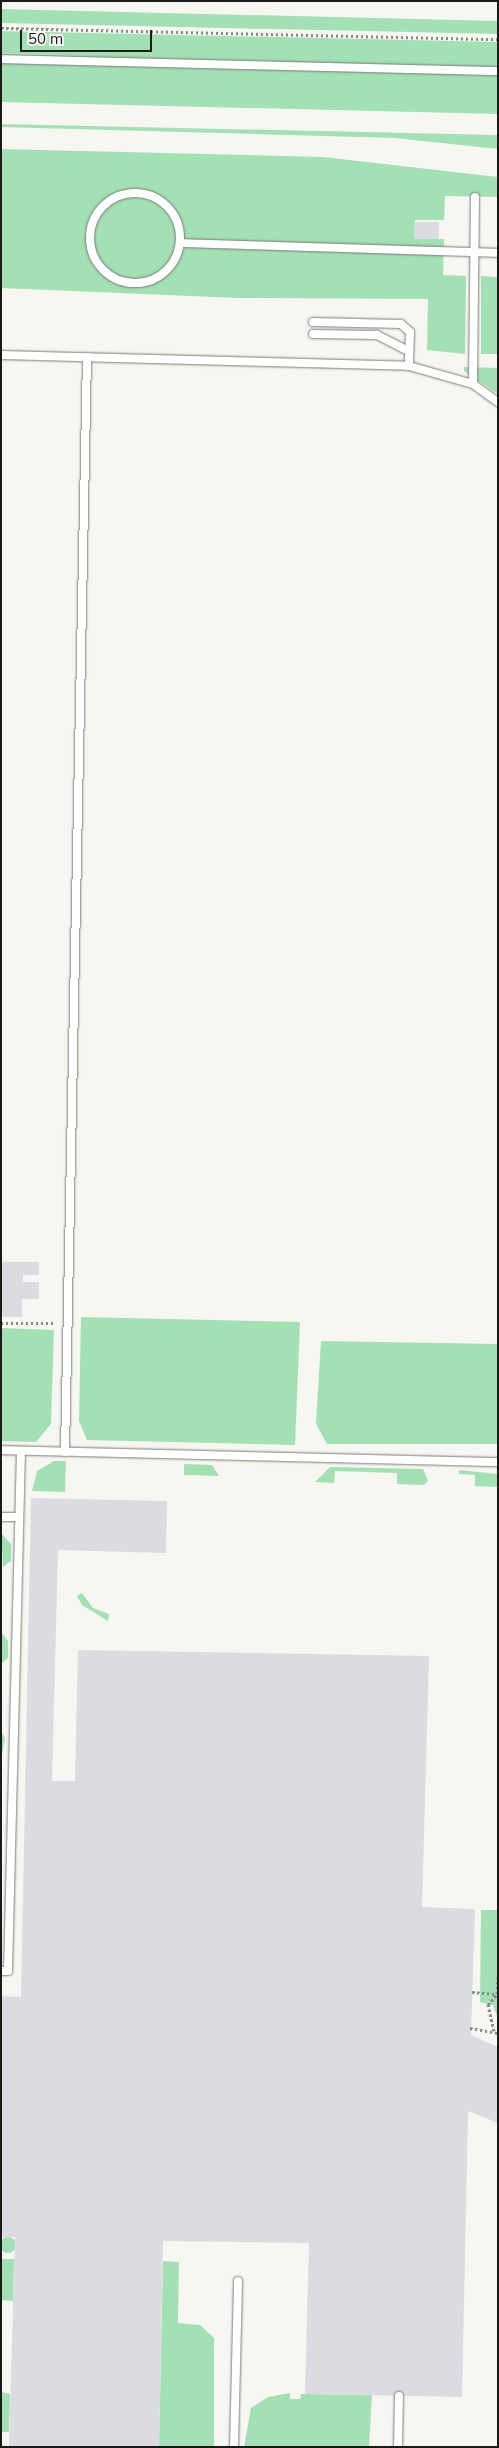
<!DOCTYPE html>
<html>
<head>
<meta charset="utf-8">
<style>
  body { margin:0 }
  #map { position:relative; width:499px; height:2448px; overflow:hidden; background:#f7f6f1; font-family:Mulish,sans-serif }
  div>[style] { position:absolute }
  .green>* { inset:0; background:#a2e1b4 }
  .round { border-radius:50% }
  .building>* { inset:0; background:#dcdbe1 }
  .path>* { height:3px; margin-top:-1.5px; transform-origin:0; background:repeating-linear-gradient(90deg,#8a8a86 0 2.5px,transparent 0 5px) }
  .roads { filter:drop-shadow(0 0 1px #7c7b76) drop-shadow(0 0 1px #7c7b76) }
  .service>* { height:8px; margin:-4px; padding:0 4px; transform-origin:4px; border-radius:4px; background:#fff }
  .service>.ring { margin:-4px; padding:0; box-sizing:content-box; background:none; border:8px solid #fff; border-radius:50% }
  span { translate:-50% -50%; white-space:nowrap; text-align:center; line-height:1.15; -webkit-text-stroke:4.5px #f7f6f1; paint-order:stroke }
  .frame { position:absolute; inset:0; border:2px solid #1a1a18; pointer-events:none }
  .scale { position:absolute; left:20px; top:30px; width:132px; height:22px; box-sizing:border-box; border:2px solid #1a1a18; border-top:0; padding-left:6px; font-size:15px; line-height:18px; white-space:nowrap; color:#1a1a18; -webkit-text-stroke:4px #f7f6f1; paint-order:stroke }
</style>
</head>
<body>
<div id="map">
  <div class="green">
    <div style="clip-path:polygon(1px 9px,498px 21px,498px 34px,1px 23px)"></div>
    <div style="clip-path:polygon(1px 31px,498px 42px,498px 114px,1px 102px,1px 54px,131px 57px,1px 53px)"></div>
    <div style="clip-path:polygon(1px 124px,498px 135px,498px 149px,395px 138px,1px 127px)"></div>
    <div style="clip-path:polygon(1px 149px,323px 157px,498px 177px,498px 197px,445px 196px,444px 220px,415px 220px,414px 239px,444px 239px,443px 275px,466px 276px,465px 354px,427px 350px,428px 299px,237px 298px,1px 288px)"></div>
    <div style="clip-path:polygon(481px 276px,498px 277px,498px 354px,481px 354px)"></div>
    <div style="clip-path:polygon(464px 367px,498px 368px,498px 394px,464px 371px)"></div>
    <div style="clip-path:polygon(81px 1317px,300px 1322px,295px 1445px,87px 1440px,79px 1421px)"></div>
    <div style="clip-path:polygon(1px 1328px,54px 1330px,51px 1424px,36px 1442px,1px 1441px)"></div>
    <div style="clip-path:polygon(321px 1341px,498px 1344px,498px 1444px,327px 1444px,316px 1424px)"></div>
    <div style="clip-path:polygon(54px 1461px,66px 1461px,65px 1492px,32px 1491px,37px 1471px)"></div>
    <div style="clip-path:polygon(184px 1464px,212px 1465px,219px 1476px,184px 1475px)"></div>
    <div style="clip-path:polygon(330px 1467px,423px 1469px,428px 1481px,424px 1485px,397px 1484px,397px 1473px,335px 1471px,334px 1483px,315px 1482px)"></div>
    <div style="clip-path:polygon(459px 1470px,498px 1474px,498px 1487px,475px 1486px,475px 1475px,459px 1474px)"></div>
    <div style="clip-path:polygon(1px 1533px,11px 1544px,11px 1561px,3px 1567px)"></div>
    <div style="clip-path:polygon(82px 1593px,93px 1608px,109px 1614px,108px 1621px,82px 1605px,77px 1596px)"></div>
    <div style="clip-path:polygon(2px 1633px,8px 1641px,8px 1658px,1px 1664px)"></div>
    <div style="clip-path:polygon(1px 1731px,5px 1738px,1px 1761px)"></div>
    <div style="clip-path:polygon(481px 1910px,498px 1910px,498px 2019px,493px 2005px,480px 2002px)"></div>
    <div class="round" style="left:0;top:2237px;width:16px;height:16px"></div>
    <div style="clip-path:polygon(1px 2259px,14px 2259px,13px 2301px,1px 2300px)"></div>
    <div style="clip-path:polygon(163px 2261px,179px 2262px,178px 2323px,200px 2325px,214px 2338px,214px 2447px,159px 2447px)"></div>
    <div style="clip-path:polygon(1px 2392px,10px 2394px,9px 2432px,1px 2432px)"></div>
    <div style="clip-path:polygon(290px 2393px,290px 2399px,300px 2399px,301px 2394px,372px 2395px,369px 2447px,244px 2447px,251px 2408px,268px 2397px)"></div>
  </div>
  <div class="building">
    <div style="clip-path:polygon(415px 222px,439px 222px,439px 239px,414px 239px)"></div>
    <div style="clip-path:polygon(1px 1262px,39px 1262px,39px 1275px,23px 1275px,23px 1282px,39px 1282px,39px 1299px,22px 1299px,22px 1317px,1px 1317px)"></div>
    <div style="clip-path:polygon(31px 1498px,167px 1501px,166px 1553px,58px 1550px,52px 1781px,75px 1781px,78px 1650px,429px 1656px,422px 1907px,475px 1909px,471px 2035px,498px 2047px,498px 2123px,468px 2111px,462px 2397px,305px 2394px,309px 2243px,163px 2241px,159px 2447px,9px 2447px,15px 2237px,1px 2237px,1px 1996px,21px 1997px)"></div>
  </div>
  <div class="path">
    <div style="left:1px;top:28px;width:497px;rotate:1.3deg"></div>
    <div style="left:1px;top:1323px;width:55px"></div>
    <div style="left:472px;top:1992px;width:25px;rotate:5deg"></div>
    <div style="left:470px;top:2028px;width:28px;rotate:10deg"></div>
    <div style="left:494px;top:2031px;width:27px;rotate:-103deg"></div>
    <div style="left:488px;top:2005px;width:14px;rotate:-51deg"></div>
    <div style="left:497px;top:1994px;width:17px;rotate:-87deg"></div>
  </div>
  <div class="roads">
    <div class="service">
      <div style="left:1px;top:59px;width:497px;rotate:1.4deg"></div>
      <div class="ring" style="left:90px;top:193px;width:82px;height:82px"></div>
      <div style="left:180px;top:243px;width:318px;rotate:1.8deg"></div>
      <div style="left:313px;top:322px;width:88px;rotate:1.3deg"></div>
      <div style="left:401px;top:324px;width:12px;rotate:42deg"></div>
      <div style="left:410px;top:332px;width:34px;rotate:92deg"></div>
      <div style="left:313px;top:334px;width:64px;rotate:0.9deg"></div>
      <div style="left:377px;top:335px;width:36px;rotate:27deg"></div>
      <div style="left:1px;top:355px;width:408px;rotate:1.5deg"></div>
      <div style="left:409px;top:366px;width:66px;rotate:15.7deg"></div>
      <div style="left:473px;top:384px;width:31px;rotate:36deg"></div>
      <div style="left:473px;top:384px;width:187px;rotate:-89.4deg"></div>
      <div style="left:1px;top:1450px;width:497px;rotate:1.4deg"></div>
      <div style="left:65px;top:1452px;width:1095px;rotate:-88.85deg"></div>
      <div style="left:1px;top:1517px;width:18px"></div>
      <div style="left:1px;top:1971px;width:7px"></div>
      <div style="left:8px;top:1971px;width:520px;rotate:-88.57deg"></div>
      <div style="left:234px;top:2447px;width:166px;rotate:-88.6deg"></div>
      <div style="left:398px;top:2447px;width:51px;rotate:-88.9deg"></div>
    </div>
  </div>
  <div class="frame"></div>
  <div class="scale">50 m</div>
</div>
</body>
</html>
